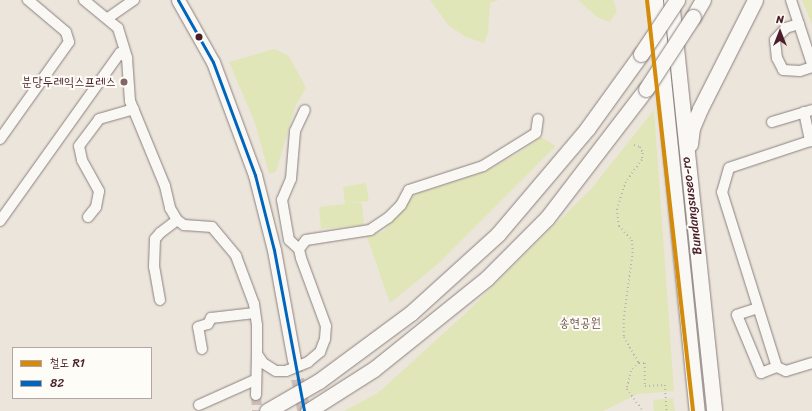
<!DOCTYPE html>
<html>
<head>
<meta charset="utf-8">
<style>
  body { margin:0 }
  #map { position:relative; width:812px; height:411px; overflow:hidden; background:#ece5dc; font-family:Sriracha,"Poor Story",sans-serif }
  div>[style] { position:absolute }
  .green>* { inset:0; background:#e1e6b8 }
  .minor-tunnel>* { height:10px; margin-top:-5px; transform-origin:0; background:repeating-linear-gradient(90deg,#ccbdb9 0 10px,transparent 0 15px) }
  .major-tunnel>* { height:13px; margin-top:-6.5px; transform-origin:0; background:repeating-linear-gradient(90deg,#ccbdb9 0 13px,transparent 0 19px) }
  .path>* { height:1.5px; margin-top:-0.75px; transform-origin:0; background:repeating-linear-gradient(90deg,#b8b3b2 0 1px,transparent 0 4px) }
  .roads { filter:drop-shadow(0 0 1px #8b807e) drop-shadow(0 0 1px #8b807e) }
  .minor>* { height:10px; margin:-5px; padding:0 5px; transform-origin:5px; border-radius:5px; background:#f9f8f5 }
  .major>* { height:13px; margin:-6.5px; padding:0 6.5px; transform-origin:6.5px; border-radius:6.5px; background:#f9f8f5 }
  .highway>* { height:15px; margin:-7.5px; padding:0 7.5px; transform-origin:7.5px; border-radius:7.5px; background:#f9f8f5 }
  .bridges { filter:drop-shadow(0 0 1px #8b807e) drop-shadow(0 0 1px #8b807e) }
  .highway-bridge>* { height:15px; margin:-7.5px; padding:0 7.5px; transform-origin:7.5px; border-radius:7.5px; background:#f9f8f5 }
  .bus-1>* { height:3px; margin:-1.5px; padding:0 1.5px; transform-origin:1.5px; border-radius:1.5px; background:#0065bd }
  .rail-1>* { height:4px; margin:-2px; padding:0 2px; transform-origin:2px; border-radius:2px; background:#d48b09 }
  .dots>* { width:11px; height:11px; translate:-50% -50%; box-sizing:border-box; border:2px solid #fdfcf7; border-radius:50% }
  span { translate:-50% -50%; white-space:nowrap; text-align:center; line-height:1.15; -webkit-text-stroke:4px #fdfcf7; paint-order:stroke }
  .poi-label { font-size:13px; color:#4a1f2b }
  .right { translate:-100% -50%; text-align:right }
  .street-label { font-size:13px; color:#4a1f2b }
  .park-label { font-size:13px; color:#6e5147 }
  .legend { position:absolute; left:12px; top:347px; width:140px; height:52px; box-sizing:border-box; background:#fdfcf7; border:1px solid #b5a4a5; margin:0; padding:5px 7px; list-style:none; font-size:12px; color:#4a1f2b }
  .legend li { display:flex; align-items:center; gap:8px; height:20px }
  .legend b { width:20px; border:1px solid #b5a4a5 }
  .north { position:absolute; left:760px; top:12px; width:40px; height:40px; -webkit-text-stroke:3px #fdfcf7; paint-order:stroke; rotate:0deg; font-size:11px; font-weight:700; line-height:16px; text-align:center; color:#4a1f2b }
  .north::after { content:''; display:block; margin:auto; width:14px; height:18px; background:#4a1f2b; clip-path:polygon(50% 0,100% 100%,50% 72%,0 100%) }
</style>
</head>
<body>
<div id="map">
  <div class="green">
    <div style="clip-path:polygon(430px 0,499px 0,490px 3px,488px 33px,484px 43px,466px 37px,449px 26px)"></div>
    <div style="clip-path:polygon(578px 0,613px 0,617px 11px,610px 22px,597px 17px)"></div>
    <div style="clip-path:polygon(802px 0,812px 0,812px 25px)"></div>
    <div style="clip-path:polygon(274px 49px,289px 56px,306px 88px,296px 105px,276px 172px,269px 174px,255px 123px,229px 62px)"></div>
    <div style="clip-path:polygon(654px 110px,674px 391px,638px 394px,603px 411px,344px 411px,378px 393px,468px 311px,591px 189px)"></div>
    <div style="clip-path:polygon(541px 137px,556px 146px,439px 263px,390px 303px,367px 237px,384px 231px,412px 197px,420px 193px,485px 172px,519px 153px)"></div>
    <div style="clip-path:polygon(366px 183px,369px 201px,351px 203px,362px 203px,364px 225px,321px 229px,319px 207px,345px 204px,343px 187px)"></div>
    <div style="clip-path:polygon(673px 398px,675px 411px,654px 411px,653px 400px)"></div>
  </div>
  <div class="minor-tunnel">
    <div style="left:256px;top:395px;width:16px;rotate:86deg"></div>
  </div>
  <div class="major-tunnel">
    <div style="left:294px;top:360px;width:52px;rotate:78.9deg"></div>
  </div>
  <div class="path">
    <div style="left:634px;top:145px;width:6px;rotate:18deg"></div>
    <div style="left:640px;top:147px;width:7px;rotate:63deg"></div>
    <div style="left:643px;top:153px;width:7px;rotate:98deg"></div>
    <div style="left:642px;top:160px;width:27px;rotate:126deg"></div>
    <div style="left:626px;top:182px;width:28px;rotate:108deg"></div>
    <div style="left:617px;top:209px;width:17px;rotate:83deg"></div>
    <div style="left:619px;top:226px;width:19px;rotate:47deg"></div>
    <div style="left:632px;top:240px;width:12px;rotate:85deg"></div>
    <div style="left:633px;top:252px;width:68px;rotate:97.7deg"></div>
    <div style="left:624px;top:319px;width:18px;rotate:90deg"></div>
    <div style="left:624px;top:337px;width:30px;rotate:60deg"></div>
    <div style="left:639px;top:363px;width:11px;rotate:135deg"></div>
    <div style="left:631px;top:371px;width:18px;rotate:103deg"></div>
    <div style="left:627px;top:389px;width:26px;rotate:54deg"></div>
    <div style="left:639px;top:363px;width:6px"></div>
    <div style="left:645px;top:363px;width:23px;rotate:90deg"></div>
    <div style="left:645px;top:386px;width:20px;rotate:-3deg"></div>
    <div style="left:665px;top:385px;width:26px;rotate:86deg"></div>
  </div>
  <div class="roads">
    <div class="minor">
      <div style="left:84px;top:0;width:44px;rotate:39.5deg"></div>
      <div style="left:118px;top:28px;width:31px;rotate:73deg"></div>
      <div style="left:127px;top:58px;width:43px;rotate:86deg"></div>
      <div style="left:130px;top:101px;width:92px;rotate:67.6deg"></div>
      <div style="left:165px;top:186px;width:23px;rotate:77deg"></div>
      <div style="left:170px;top:208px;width:14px;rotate:60deg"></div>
      <div style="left:177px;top:220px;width:9px;rotate:36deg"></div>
      <div style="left:184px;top:225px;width:28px;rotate:4deg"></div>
      <div style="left:212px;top:227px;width:38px;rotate:50deg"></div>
      <div style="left:236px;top:256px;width:51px;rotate:69.4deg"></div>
      <div style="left:254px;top:304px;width:21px;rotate:82deg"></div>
      <div style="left:257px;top:325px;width:29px;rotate:90deg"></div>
      <div style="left:257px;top:354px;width:11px;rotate:56deg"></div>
      <div style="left:263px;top:363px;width:15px;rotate:32deg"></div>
      <div style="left:276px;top:371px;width:10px"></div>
      <div style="left:286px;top:371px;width:24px;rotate:-22deg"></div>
      <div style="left:308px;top:362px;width:16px;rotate:-40deg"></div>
      <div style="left:320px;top:352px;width:14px;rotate:-69deg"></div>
      <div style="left:325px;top:339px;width:13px;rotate:-86deg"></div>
      <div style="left:326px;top:326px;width:72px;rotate:-110.2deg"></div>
      <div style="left:301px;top:258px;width:9px;rotate:-103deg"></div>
      <div style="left:299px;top:249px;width:11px;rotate:-52deg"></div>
      <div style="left:306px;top:240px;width:65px;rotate:-8.9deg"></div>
      <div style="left:370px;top:230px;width:22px;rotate:-34deg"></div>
      <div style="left:388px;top:218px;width:18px;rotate:-45deg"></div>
      <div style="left:401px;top:205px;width:17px;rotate:-62deg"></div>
      <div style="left:409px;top:190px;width:78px;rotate:-18deg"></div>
      <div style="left:483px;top:166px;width:62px;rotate:-31.9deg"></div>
      <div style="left:536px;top:133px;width:14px;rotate:-82deg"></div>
      <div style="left:791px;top:0;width:67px;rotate:71.8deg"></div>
      <div style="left:108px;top:18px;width:32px;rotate:-35deg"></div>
      <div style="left:799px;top:24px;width:14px;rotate:163deg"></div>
      <div style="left:786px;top:28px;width:16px;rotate:133deg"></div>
      <div style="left:775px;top:40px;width:18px;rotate:84deg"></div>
      <div style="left:777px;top:58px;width:13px;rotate:63deg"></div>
      <div style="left:783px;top:70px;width:17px;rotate:3deg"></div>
      <div style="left:800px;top:71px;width:13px;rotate:-18deg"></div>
      <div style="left:804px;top:112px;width:30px;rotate:78deg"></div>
      <div style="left:810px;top:141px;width:85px;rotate:161.6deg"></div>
      <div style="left:729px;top:168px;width:25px;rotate:106deg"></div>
      <div style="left:722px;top:192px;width:183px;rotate:72.6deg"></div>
      <div style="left:777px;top:367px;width:10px;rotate:24deg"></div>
      <div style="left:786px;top:371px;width:27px;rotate:-17deg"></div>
      <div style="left:772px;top:122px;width:42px;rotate:-16.7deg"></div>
      <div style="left:0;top:139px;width:119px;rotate:-54.6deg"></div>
      <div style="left:69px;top:42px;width:10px;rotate:-107deg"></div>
      <div style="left:66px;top:32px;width:50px;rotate:-139.9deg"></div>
      <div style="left:88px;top:217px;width:13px;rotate:-51deg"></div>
      <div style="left:96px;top:207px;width:16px;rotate:-79deg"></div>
      <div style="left:99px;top:191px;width:35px;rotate:-119deg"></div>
      <div style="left:82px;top:160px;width:14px;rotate:-102deg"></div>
      <div style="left:79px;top:146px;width:34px;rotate:-53deg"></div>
      <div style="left:99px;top:119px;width:36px;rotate:-16deg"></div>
      <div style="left:0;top:221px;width:206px;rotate:-54.5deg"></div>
      <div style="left:120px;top:53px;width:9px;rotate:36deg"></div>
      <div style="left:299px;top:249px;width:13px;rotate:-138deg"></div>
      <div style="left:289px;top:240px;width:41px;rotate:-99.9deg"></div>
      <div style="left:282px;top:200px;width:23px;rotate:-67deg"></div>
      <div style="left:291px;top:179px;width:48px;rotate:-85.2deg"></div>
      <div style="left:295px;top:131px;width:23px;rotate:-65deg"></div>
      <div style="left:160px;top:300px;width:34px;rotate:-100deg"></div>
      <div style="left:154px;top:267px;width:28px;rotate:-88deg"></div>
      <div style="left:155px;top:239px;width:8px;rotate:-50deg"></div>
      <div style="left:160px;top:233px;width:21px;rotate:-37deg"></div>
      <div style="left:758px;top:308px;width:22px;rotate:162deg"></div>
      <div style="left:737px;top:315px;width:63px;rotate:67.5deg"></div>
      <div style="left:761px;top:373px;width:17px;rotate:-21deg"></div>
      <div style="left:202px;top:349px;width:22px;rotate:-100deg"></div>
      <div style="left:198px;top:327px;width:10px;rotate:-17deg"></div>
      <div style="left:208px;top:324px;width:7px;rotate:-63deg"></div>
      <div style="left:211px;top:318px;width:44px;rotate:-6.5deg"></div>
      <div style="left:256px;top:395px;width:41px;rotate:-88.6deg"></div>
      <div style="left:199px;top:405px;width:61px;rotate:-24.1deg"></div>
    </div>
    <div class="major">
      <div style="left:178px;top:0;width:71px;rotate:60.6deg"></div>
      <div style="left:213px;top:62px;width:121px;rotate:69.6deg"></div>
      <div style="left:255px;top:175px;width:77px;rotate:75.8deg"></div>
      <div style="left:274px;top:250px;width:112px;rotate:79.7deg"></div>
    </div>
    <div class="highway">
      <div style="left:655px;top:0;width:413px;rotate:84.2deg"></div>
      <div style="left:671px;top:0;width:413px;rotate:84deg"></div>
      <div style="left:693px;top:17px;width:20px;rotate:-60deg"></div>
      <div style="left:690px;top:144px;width:16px;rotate:-83deg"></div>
      <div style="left:692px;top:128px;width:21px;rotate:-67deg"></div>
      <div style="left:700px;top:109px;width:122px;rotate:-63.2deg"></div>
      <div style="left:267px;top:411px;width:60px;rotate:-30deg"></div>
      <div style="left:319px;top:381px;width:114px;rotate:-36.5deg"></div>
      <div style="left:411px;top:313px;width:118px;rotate:-42.2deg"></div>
      <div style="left:498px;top:234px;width:138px;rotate:-49.7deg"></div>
      <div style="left:587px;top:129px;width:92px;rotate:-54.2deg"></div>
      <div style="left:308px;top:411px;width:78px;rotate:-32.5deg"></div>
      <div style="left:374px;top:369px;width:145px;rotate:-38.8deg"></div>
      <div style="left:487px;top:278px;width:85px;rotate:-45deg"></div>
      <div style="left:547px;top:218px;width:163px;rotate:-52.5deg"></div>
    </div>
  </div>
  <div class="bridges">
    <div class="highway-bridge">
      <div style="left:641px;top:54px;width:65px;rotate:-56.3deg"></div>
      <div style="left:646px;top:89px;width:86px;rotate:-56.9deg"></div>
    </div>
  </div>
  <div class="bus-1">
    <div style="left:178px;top:0;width:71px;rotate:60.6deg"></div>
    <div style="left:213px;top:62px;width:121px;rotate:69.6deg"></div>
    <div style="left:255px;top:175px;width:77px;rotate:75.8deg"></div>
    <div style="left:274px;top:250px;width:164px;rotate:79.4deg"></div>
  </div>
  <div class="rail-1">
    <div style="left:647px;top:0;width:414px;rotate:83.6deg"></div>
  </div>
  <div class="dots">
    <div style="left:199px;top:37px;background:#4a1f2b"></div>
    <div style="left:124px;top:82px;background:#836469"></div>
  </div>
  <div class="poi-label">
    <span class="right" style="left:116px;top:82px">분당두레익스프레스</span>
  </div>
  <div class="street-label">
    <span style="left:692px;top:206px;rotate:-97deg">Bundangsuseo-ro</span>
  </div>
  <div class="park-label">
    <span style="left:580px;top:323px">송현공원</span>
  </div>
  <ul class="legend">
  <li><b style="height:5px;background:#d48b09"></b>철도 R1</li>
  <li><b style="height:5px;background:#0065bd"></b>82</li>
  </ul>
  <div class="north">N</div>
</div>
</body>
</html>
